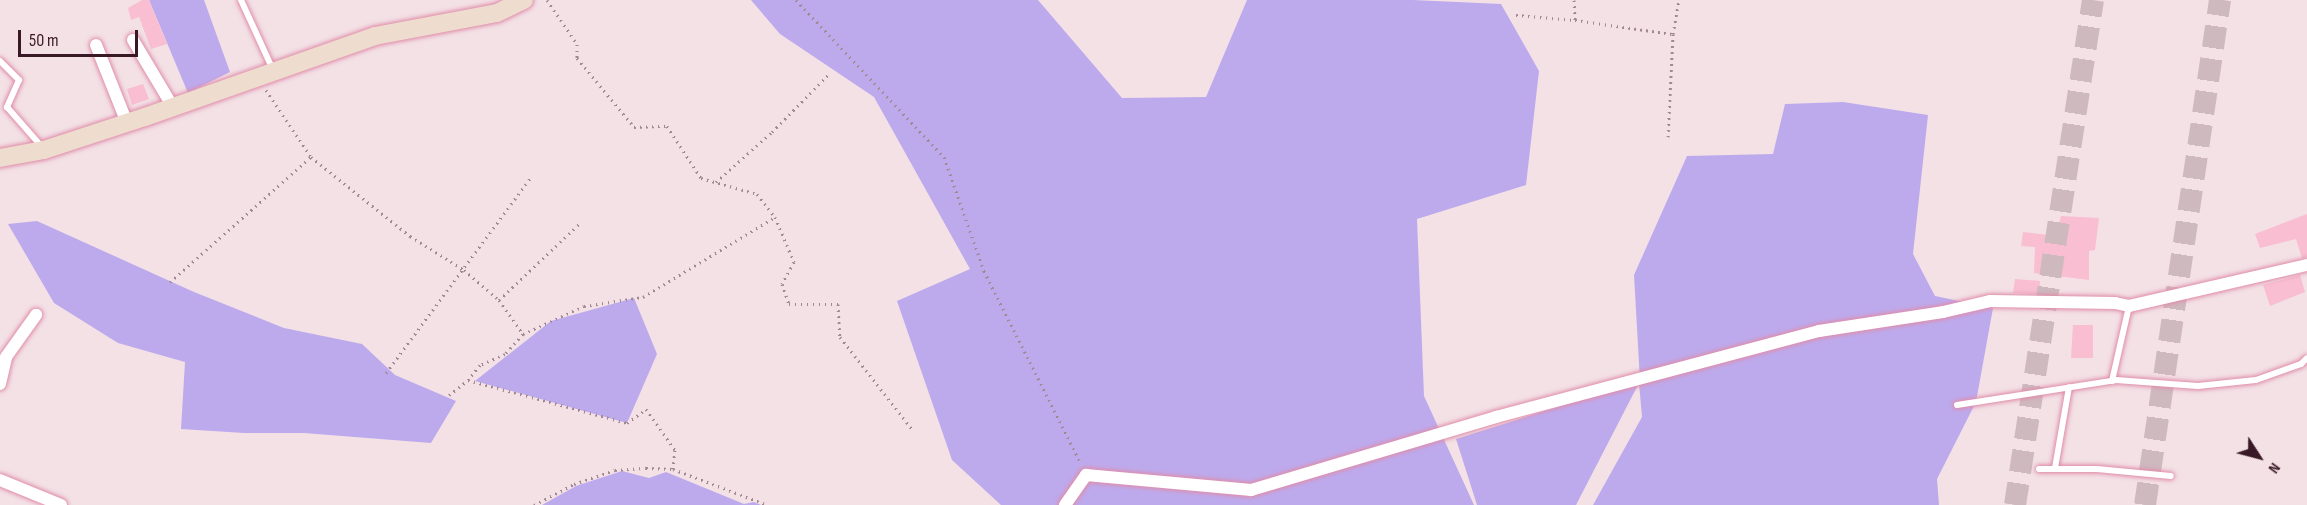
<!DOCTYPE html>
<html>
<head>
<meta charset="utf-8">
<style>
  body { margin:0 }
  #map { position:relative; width:2307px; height:505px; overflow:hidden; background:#f3e1e6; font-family:"Sofia Sans Condensed",sans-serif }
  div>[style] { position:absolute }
  .green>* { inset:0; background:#bdaaed }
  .building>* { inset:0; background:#f9bed1 }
  .highway-tunnel>* { height:22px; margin-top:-11px; transform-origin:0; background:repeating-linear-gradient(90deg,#ceb9bf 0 22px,transparent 0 33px) }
  .path>* { height:3px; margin-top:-1.5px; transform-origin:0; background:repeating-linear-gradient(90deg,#a18891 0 1.5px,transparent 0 6px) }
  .roads { filter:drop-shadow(0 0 2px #e08ca9) drop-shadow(0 0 2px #e08ca9) }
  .lane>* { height:6px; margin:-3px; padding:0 3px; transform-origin:3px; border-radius:3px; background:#fff }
  .street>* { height:12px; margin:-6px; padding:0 6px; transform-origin:6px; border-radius:6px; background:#fff }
  .secondary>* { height:18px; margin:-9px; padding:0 9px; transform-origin:9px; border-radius:9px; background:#eedcce }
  span { translate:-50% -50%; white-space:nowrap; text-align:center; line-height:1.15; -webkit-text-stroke:6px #f3e1e6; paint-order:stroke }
  .north { position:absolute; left:2229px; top:427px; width:60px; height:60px; -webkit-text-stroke:4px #f3e1e6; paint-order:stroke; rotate:126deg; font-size:16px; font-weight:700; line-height:24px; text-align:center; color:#391925 }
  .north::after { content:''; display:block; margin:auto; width:21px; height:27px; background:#391925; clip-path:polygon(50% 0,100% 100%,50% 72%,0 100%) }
  .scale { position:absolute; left:18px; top:30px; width:120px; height:27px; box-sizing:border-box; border:3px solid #391925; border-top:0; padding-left:8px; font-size:18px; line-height:21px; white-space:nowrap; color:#391925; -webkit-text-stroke:4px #f3e1e6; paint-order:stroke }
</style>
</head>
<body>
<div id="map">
  <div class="green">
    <div style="clip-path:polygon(149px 0,204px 0,230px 72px,188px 93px)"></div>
    <div style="clip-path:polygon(751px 0,1038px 0,1122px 98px,1206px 97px,1247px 0,1413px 0,1501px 4px,1539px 71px,1526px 185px,1417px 219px,1424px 396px,1474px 505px,1001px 505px,952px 460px,897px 301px,970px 269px,874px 97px,780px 34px)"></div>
    <div style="clip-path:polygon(1843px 102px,1928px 115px,1913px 254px,1935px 296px,1993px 308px,1976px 402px,1937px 479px,1939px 505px,1593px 505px,1642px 417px,1639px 383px,1576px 505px,1477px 505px,1456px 439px,1640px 381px,1634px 275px,1687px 156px,1773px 154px,1785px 104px)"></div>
    <div style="clip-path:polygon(37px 221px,194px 292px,284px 328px,362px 344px,395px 375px,456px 401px,431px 443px,304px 433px,244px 433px,181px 429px,185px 362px,118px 343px,54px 303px,8px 224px)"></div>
    <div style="clip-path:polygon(634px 298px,657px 354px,627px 423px,475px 381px,551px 321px)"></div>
    <div style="clip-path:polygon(622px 471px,649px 478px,666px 472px,744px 504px,754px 502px,761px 505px,542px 505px,576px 486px)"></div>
  </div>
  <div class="building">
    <div style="clip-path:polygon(142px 0,149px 0,167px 44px,151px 49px,139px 17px,131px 20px,128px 8px)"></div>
    <div style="clip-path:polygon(143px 84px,149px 99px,132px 105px,127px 89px)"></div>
    <div style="clip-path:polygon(2307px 214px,2307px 257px,2302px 258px,2296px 239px,2260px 248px,2255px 234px)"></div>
    <div style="clip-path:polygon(2061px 216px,2099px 218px,2095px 250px,2089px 251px,2089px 280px,2034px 273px,2035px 247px,2021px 246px,2023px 232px,2056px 236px)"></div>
    <div style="clip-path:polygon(2300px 275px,2305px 292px,2270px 306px,2263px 285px)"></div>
    <div style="clip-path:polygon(2015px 279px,2040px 281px,2039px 294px,2013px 293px)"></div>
    <div style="clip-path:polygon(2073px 325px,2093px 325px,2093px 358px,2071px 358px)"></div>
  </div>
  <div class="highway-tunnel">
    <div style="left:2015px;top:505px;width:511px;rotate:-81.22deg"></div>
    <div style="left:2145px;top:505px;width:511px;rotate:-81.55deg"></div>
  </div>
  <div class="path">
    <div style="left:547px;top:0;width:53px;rotate:55.7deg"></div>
    <div style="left:577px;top:44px;width:14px;rotate:90deg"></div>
    <div style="left:577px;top:58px;width:89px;rotate:50.4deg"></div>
    <div style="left:634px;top:127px;width:33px;rotate:-2deg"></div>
    <div style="left:667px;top:126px;width:62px;rotate:56.8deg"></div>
    <div style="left:701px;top:178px;width:58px;rotate:15.9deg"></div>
    <div style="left:757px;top:194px;width:29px;rotate:52deg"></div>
    <div style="left:775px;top:217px;width:49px;rotate:67.1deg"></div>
    <div style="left:794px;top:262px;width:25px;rotate:119deg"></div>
    <div style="left:782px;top:284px;width:21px;rotate:71deg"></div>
    <div style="left:789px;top:304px;width:49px"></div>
    <div style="left:838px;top:304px;width:33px;rotate:87deg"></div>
    <div style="left:840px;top:337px;width:117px;rotate:52deg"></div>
    <div style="left:796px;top:0;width:216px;rotate:46.7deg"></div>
    <div style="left:944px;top:157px;width:121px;rotate:70.7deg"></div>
    <div style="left:984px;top:271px;width:214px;rotate:63.3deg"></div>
    <div style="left:1574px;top:0;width:20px;rotate:87deg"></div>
    <div style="left:1575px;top:20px;width:98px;rotate:8.2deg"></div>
    <div style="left:1516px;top:15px;width:59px;rotate:4.8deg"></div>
    <div style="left:266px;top:90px;width:81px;rotate:56.1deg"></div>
    <div style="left:311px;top:157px;width:127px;rotate:38.6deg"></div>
    <div style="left:410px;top:236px;width:64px;rotate:32.2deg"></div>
    <div style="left:464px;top:270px;width:46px;rotate:40.6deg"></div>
    <div style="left:499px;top:300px;width:42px;rotate:54.8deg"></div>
    <div style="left:523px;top:334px;width:67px;rotate:-24.7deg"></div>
    <div style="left:584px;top:306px;width:60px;rotate:-8.7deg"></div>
    <div style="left:643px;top:297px;width:154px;rotate:-31.2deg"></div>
    <div style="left:1668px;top:137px;width:103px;rotate:-87.2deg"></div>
    <div style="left:1673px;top:34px;width:35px;rotate:-80deg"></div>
    <div style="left:716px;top:182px;width:75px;rotate:-41.8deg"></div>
    <div style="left:772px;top:132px;width:83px;rotate:-45.5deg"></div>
    <div style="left:170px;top:282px;width:188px;rotate:-41.6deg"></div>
    <div style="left:499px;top:300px;width:110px;rotate:-43.5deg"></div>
    <div style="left:523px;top:334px;width:27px;rotate:132deg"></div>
    <div style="left:505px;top:354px;width:27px;rotate:156deg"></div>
    <div style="left:480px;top:365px;width:19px;rotate:129deg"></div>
    <div style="left:468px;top:380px;width:165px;rotate:15.1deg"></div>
    <div style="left:627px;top:423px;width:24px;rotate:-36deg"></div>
    <div style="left:646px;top:409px;width:50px;rotate:54.7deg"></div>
    <div style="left:675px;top:450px;width:19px;rotate:96deg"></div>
    <div style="left:386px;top:373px;width:244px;rotate:-53.5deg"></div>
    <div style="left:449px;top:395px;width:24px;rotate:-38deg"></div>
    <div style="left:534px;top:505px;width:45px;rotate:-27.7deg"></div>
    <div style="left:574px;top:484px;width:43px;rotate:-18.9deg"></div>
    <div style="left:615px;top:470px;width:31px;rotate:-4deg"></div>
    <div style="left:646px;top:468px;width:27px;rotate:2deg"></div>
    <div style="left:673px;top:469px;width:102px;rotate:20.8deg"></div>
  </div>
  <div class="roads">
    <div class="lane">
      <div style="left:241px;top:0;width:77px;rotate:65.4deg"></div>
      <div style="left:0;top:61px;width:27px;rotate:45deg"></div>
      <div style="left:19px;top:80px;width:30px;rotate:114deg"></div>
      <div style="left:7px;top:107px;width:53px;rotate:48.8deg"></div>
      <div style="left:2112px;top:381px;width:77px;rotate:-77.2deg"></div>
      <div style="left:1957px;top:405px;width:161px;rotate:-8.9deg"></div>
      <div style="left:2116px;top:380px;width:82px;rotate:4.2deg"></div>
      <div style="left:2198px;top:386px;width:58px;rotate:-5.9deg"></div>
      <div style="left:2256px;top:380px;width:48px;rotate:-19.6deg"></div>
      <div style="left:2301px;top:364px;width:8px;rotate:-45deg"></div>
      <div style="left:2055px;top:468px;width:82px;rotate:-80.2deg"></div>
      <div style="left:2039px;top:469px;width:58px"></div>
      <div style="left:2097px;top:469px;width:74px;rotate:5.4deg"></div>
    </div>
    <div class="street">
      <div style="left:133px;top:40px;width:78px;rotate:59.2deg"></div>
      <div style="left:96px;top:45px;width:84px;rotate:68.3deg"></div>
      <div style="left:0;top:384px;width:28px;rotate:-77deg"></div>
      <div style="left:6px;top:357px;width:52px;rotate:-54.5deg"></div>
      <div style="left:0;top:480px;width:66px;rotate:22.3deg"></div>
      <div style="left:1065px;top:505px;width:37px;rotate:-55deg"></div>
      <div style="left:1086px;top:475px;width:166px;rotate:5.2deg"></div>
      <div style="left:1251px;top:490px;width:256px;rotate:-16.6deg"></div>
      <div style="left:1496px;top:417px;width:334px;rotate:-14.9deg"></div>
      <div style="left:1819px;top:331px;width:125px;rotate:-8.7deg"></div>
      <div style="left:1943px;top:312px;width:48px;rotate:-13.2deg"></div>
      <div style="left:1990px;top:301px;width:125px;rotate:0.9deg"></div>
      <div style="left:2115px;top:303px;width:14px;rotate:12deg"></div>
      <div style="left:2129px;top:306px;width:183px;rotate:-13deg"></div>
    </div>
    <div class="secondary">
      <div style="left:0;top:158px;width:45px;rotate:-10.3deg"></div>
      <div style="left:44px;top:150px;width:106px;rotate:-18.1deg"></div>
      <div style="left:145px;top:117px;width:244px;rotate:-19.4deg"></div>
      <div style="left:375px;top:36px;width:124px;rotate:-10.7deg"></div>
      <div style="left:497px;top:13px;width:30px;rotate:-26deg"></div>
    </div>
  </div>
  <div class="north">N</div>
  <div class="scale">50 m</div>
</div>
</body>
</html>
